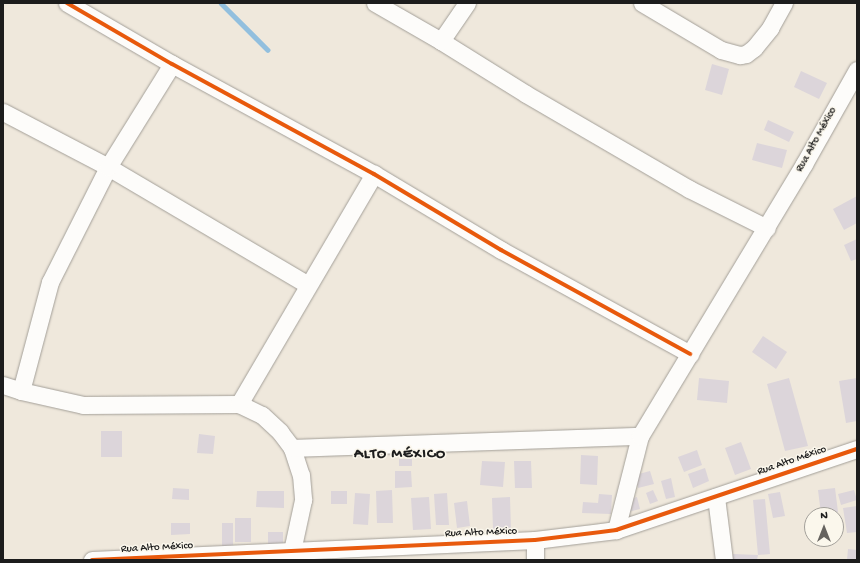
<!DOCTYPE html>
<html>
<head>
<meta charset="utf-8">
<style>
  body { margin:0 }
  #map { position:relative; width:860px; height:563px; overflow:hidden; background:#efe8dc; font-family:"Gochi Hand",sans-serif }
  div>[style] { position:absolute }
  .stream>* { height:4.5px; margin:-2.25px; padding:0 2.25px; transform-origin:2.25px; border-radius:2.25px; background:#92bfde }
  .building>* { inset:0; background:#dcd5da }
  .roads { filter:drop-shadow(0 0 1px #a39f98) drop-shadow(0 0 1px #a39f98) }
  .minor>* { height:17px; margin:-8.5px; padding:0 8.5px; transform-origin:8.5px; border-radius:8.5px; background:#fdfcfa }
  .cycleway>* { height:4px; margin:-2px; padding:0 2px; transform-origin:2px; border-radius:2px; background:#e8590c }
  span { translate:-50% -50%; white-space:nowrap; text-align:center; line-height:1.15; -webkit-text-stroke:3px #fbf7ec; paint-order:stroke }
  .street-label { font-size:11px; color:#1c1c1c }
  .district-label { font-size:15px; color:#1c1c1c; font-weight:700; letter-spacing:1px }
  .frame { position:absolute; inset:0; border:4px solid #1c1c1c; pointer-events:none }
  .north { position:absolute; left:804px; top:507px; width:40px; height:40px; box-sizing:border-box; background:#fbf7ec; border:1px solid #a29f99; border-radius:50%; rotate:0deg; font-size:11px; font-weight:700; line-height:16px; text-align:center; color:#1c1c1c }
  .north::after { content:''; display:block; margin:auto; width:14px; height:18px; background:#66635f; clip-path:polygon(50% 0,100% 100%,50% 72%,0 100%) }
</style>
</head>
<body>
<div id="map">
  <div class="stream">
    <div style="left:221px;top:3px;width:66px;rotate:45deg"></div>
  </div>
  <div class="building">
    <div style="clip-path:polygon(712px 64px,729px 69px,722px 95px,705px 90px)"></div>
    <div style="clip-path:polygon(801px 71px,827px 83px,819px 99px,794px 87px)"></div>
    <div style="clip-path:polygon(768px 120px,794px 132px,789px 142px,764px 130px)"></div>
    <div style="clip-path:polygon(757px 143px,787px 150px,782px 168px,752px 160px)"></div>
    <div style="clip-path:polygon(857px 196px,857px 223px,844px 230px,833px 209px)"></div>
    <div style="clip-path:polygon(857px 239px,857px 259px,851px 261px,844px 245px)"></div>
    <div style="clip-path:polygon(763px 336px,787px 352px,776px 369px,752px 352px)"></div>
    <div style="clip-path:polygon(699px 378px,729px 381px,727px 403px,697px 400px)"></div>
    <div style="clip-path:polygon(789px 378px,808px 446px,785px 451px,767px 384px)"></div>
    <div style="clip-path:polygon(857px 378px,857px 421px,846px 423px,839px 381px)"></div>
    <div style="clip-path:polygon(101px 431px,122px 431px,122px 457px,101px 457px)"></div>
    <div style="clip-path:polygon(199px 434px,215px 436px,213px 454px,197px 453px)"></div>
    <div style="clip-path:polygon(741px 442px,751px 469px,735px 475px,725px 448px)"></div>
    <div style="clip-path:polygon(697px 450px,702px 465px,684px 472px,678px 457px)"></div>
    <div style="clip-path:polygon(581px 455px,598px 456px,597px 485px,580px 484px)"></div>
    <div style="clip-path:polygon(399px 459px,412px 459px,412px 466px,399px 466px)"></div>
    <div style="clip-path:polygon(482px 461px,505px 462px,503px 487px,480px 485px)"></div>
    <div style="clip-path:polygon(514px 461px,531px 461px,532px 488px,515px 488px)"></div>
    <div style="clip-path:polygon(705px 468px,709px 481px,693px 488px,688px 474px)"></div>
    <div style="clip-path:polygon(395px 471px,411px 471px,412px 487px,395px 488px)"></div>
    <div style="clip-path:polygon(650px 471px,654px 484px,638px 488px,635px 475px)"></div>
    <div style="clip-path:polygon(671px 478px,675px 497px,666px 499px,661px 481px)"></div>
    <div style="clip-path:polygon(173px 488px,189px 489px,189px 500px,172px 499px)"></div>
    <div style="clip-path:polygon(835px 488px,838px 512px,821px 514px,818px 490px)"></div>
    <div style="clip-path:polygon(392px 490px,393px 523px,377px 523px,376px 491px)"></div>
    <div style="clip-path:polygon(653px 490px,658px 501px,650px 504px,646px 493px)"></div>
    <div style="clip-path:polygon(854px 490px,857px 500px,841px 505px,838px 494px)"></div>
    <div style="clip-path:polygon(257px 491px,284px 491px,284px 508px,256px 507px)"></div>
    <div style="clip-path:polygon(331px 491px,347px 491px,347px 504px,331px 504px)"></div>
    <div style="clip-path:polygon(780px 492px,785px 516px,773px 518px,768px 494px)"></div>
    <div style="clip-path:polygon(355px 493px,370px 494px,368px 525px,353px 524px)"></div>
    <div style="clip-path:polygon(447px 493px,449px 525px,436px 525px,434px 494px)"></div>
    <div style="clip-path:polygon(599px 494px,612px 495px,611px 514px,582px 513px,583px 502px,598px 503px)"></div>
    <div style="clip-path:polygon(429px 497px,431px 529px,413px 530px,411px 498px)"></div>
    <div style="clip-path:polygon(510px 497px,511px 530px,493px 530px,492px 498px)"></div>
    <div style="clip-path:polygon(637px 497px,640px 509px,628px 512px,624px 501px)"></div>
    <div style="clip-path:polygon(765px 499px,770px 554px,758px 555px,757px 560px,732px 560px,733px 554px,758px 555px,753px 500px)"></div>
    <div style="clip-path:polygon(467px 501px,470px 526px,457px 528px,454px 503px)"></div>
    <div style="clip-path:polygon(857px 506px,857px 532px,847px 533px,843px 508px)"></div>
    <div style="clip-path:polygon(235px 518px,251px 518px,251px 542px,235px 542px)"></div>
    <div style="clip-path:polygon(171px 523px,190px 523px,190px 534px,171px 535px)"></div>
    <div style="clip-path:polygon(222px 523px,233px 523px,233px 547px,222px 547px)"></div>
    <div style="clip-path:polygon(268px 532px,283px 532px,283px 544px,268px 544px)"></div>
    <div style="clip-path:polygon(848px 549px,857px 550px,857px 560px,847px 560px)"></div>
  </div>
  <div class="roads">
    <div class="minor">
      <div style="left:67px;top:3px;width:121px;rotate:30.2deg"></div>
      <div style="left:172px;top:64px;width:230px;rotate:28.6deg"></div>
      <div style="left:374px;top:174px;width:148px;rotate:30.9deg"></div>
      <div style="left:501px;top:250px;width:216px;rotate:28.8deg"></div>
      <div style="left:375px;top:3px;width:76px;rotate:29.9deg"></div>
      <div style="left:441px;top:41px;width:100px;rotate:31.9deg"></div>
      <div style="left:526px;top:94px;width:189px;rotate:30.2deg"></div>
      <div style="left:689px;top:189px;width:87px;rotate:26.6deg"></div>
      <div style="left:642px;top:3px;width:92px;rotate:30.7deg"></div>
      <div style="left:721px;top:50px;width:20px;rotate:15deg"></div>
      <div style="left:740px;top:55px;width:6px;rotate:-9deg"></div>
      <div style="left:746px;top:54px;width:10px;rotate:-37deg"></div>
      <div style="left:754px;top:48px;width:26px;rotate:-51deg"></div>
      <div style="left:770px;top:28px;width:29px;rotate:-61deg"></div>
      <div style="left:441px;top:41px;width:46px;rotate:-55.6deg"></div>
      <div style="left:3px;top:112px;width:119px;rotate:27.6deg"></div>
      <div style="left:108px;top:167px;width:231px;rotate:30.5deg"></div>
      <div style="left:3px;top:385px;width:19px;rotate:18deg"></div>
      <div style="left:21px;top:391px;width:64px;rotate:12.7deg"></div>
      <div style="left:83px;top:405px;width:156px;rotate:-0.4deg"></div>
      <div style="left:239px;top:404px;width:25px;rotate:26deg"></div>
      <div style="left:262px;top:415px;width:25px;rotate:43deg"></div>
      <div style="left:280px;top:432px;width:20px;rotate:53deg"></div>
      <div style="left:292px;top:448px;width:28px;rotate:72deg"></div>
      <div style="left:301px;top:475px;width:25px;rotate:85deg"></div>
      <div style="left:303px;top:500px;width:52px;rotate:102.2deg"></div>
      <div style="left:21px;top:391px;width:113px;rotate:-75.1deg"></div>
      <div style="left:50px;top:282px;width:129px;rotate:-63.2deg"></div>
      <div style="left:108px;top:167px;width:121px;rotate:-58.1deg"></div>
      <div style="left:239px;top:404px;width:267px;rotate:-59.6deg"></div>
      <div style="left:292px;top:448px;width:348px;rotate:-2deg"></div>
      <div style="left:716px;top:497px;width:64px;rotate:82.8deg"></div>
      <div style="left:616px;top:530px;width:97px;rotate:-75.7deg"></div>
      <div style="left:640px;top:436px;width:318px;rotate:-58.9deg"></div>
      <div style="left:804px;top:164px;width:108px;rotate:-60.6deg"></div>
      <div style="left:92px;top:560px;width:443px;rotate:-2.6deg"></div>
      <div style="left:535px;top:540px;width:82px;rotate:-7deg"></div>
      <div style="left:616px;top:530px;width:254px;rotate:-18.6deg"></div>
      <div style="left:535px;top:560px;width:20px;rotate:-90deg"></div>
    </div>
  </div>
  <div class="cycleway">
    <div style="left:67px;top:3px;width:121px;rotate:30.2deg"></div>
    <div style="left:172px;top:64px;width:230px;rotate:28.6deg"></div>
    <div style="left:374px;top:174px;width:148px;rotate:30.9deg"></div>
    <div style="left:501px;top:250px;width:216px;rotate:28.8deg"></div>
    <div style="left:92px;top:560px;width:443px;rotate:-2.6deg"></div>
    <div style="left:535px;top:540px;width:82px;rotate:-7deg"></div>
    <div style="left:616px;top:530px;width:254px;rotate:-18.6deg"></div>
  </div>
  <div class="street-label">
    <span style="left:817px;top:140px;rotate:-61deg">Rua Alto México</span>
    <span style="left:792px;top:461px;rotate:-19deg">Rua Alto México</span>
    <span style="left:481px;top:533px;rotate:-2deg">Rua Alto México</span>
    <span style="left:157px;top:548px;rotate:-3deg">Rua Alto México</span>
  </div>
  <div class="district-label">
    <span style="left:400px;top:455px">ALTO MÉXICO</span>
  </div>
  <div class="frame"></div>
  <div class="north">N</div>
</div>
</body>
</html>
